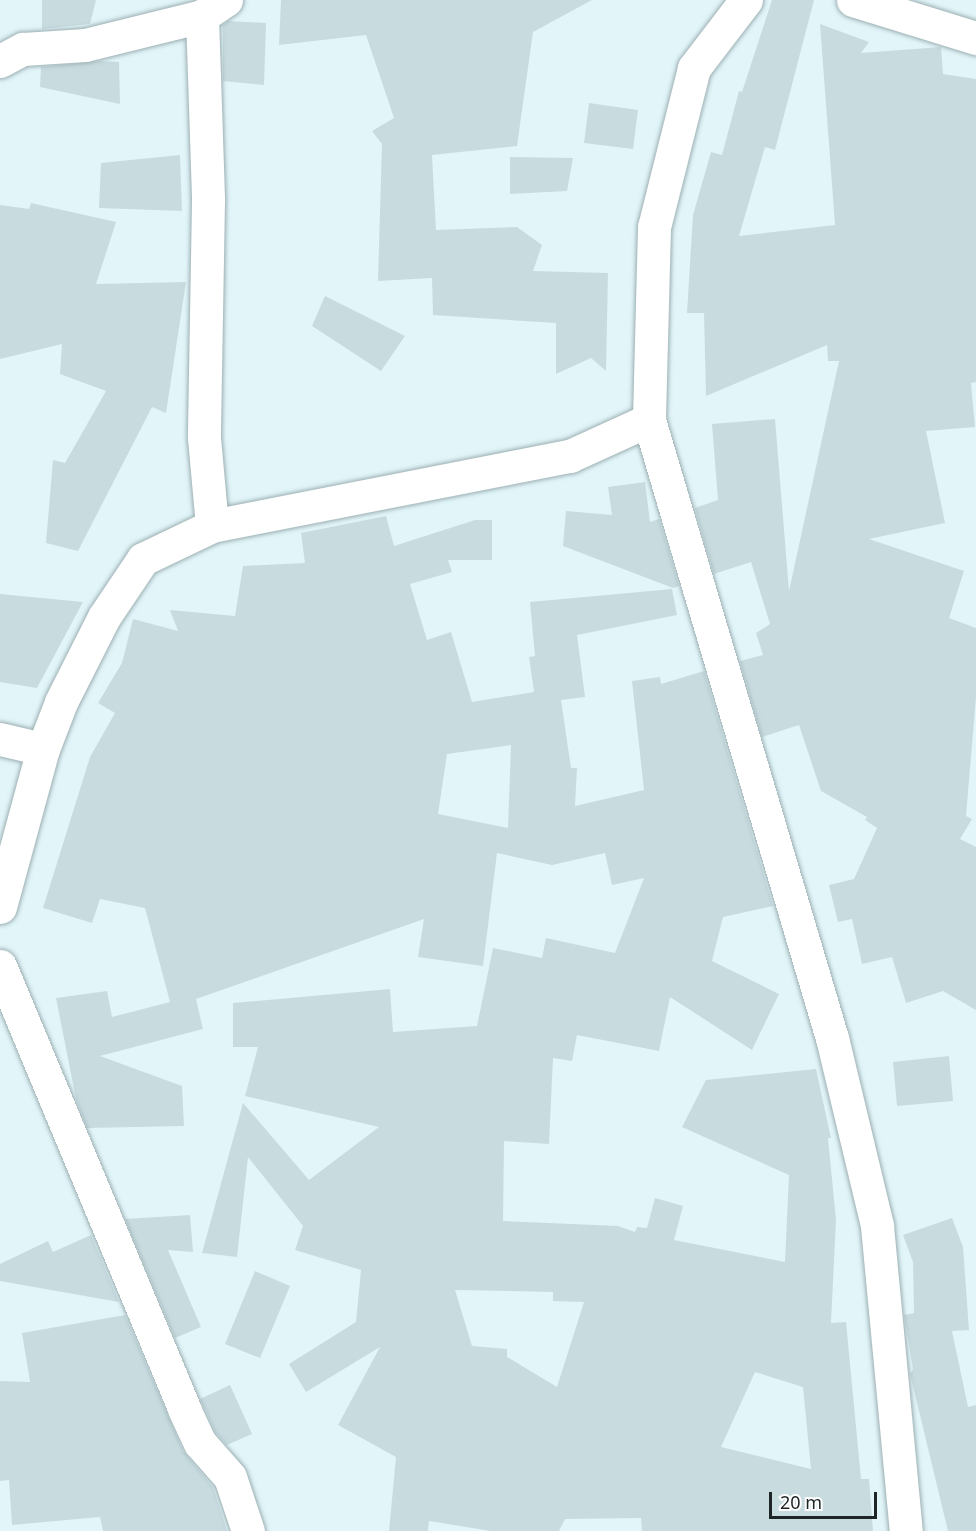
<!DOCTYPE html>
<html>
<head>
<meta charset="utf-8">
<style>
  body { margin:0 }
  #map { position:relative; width:976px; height:1531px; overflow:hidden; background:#e2f6fa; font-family:"Noto Sans",sans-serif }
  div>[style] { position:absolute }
  .building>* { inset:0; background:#c8dce0 }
  .roads { filter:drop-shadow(0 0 2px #9cafb2) drop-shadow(0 0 2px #9cafb2) }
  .street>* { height:33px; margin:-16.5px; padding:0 16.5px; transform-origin:16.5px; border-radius:16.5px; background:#fff }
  span { translate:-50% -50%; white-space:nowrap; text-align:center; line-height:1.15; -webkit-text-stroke:5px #fff; paint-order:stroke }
  .scale { position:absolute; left:769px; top:1492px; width:108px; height:27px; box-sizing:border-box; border:3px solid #1d2526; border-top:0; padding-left:8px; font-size:18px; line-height:21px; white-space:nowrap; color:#1d2526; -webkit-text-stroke:4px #fff; paint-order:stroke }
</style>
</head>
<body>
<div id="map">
  <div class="building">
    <div style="clip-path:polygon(42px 0,96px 0,90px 24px,42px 29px)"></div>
    <div style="clip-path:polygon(281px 0,592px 0,533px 32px,517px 146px,432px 155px,436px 230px,517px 227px,542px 245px,533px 271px,608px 273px,606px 371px,591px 358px,556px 374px,556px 323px,433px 315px,432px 278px,378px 281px,382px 144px,372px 131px,394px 118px,366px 35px,279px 45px)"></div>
    <div style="clip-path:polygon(772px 0,814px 0,775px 150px,765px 147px,739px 236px,835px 225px,820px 24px,869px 42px,861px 53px,941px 47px,943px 74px,976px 79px,976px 382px,971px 383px,975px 427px,926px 431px,945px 523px,869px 539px,964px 571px,949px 618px,976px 628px,976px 697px,966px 816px,972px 819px,960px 839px,976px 847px,976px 1010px,943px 991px,906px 1003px,892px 957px,862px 964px,852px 919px,838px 922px,829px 885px,854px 879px,877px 828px,865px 820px,867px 817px,821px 791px,799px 725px,762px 737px,740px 661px,763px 655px,756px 633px,770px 624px,751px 562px,714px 574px,695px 508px,718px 500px,712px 424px,775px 419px,789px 591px,839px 361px,828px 361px,827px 345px,706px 396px,704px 313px,687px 313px,693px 215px,711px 152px,722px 155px,739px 91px,742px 92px)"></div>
    <div style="clip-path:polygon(228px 21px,266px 23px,264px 85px,223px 81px,223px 25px)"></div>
    <div style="clip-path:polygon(99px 61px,119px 62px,120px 104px,40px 87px,41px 67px)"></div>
    <div style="clip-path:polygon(589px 103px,638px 110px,633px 149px,584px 143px)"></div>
    <div style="clip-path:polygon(180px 155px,182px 211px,99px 208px,101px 163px)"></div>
    <div style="clip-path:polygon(510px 157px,573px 158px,567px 191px,510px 194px)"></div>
    <div style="clip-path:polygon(31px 203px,116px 222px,96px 284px,186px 282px,166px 413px,152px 407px,78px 551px,46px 543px,53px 460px,65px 463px,106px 391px,60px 374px,62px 344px,0 359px,0 205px,29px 209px)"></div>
    <div style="clip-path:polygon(325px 296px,405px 336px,381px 371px,312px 326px)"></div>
    <div style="clip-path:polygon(645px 482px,650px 522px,659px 519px,679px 586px,673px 588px,563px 546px,566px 511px,612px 515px,608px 487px)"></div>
    <div style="clip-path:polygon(evenodd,386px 516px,394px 546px,475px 520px,492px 520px,492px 560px,448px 560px,452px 572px,410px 584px,427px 640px,451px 632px,472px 702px,534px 692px,529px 657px,535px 656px,530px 602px,672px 589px,677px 615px,577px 635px,585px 697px,561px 700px,571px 768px,577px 768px,575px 806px,644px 790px,632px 681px,660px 677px,661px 684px,704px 671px,773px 906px,723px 917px,712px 961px,779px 994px,752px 1050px,670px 997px,659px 1051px,577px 1035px,572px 1061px,553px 1058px,549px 1144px,504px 1141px,503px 1221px,618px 1226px,635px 1232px,637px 1227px,647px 1228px,655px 1198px,683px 1206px,674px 1240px,785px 1262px,789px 1175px,682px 1127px,706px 1080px,816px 1069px,831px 1138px,828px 1138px,836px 1220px,831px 1323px,846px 1322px,861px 1479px,869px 1479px,873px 1531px,642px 1531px,641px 1518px,565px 1519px,559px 1531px,491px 1531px,429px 1521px,428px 1531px,389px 1531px,396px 1457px,338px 1425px,380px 1347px,306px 1392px,289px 1364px,356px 1322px,361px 1270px,295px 1250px,303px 1226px,248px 1157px,237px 1257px,202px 1253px,243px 1103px,309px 1180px,379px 1127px,245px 1096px,258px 1047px,233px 1047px,233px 1003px,390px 989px,393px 1032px,477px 1026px,493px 948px,542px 958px,546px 938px,615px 953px,644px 878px,612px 885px,605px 853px,552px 865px,497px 853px,483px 966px,418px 957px,424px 919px,196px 999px,203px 1029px,100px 1056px,182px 1086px,184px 1126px,87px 1128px,76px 1099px,56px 998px,107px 991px,112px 1017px,170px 1002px,145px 908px,100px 899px,92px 923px,43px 908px,90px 757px,115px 713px,98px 703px,122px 663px,133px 619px,178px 631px,170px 610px,235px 616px,243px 566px,305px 563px,301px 533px,386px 516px,511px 745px,508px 828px,438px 814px,447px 754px,511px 745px,386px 516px,455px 1290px,553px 1292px,553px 1301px,584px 1302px,557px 1387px,507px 1357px,507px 1349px,472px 1346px,455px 1290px,386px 516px,755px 1372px,803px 1387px,811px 1469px,721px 1447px,755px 1372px)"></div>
    <div style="clip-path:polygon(0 594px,83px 602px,37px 688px,0 682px)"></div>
    <div style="clip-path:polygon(949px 1056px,953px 1101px,897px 1106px,893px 1062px)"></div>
    <div style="clip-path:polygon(190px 1215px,193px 1252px,168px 1250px,201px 1327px,175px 1338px,125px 1219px)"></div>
    <div style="clip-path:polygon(952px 1218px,963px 1247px,969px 1330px,952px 1331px,968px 1407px,976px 1405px,976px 1531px,948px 1531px,910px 1374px,913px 1369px,904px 1315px,914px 1313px,913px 1262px,903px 1235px)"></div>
    <div style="clip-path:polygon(91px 1235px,119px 1302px,0 1281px,0 1264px,48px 1241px,53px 1252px)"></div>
    <div style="clip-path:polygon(255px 1271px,290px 1286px,260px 1358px,225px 1344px)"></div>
    <div style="clip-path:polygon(125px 1315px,183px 1451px,213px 1487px,227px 1531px,103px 1531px,100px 1517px,12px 1525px,9px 1480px,0 1481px,0 1381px,30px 1382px,22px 1333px)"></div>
    <div style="clip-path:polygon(230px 1385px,252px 1434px,227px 1445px,216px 1433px,200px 1399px)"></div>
  </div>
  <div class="roads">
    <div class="street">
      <div style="left:746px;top:0;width:86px;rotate:127.4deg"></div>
      <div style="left:694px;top:68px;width:164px;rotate:104.1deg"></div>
      <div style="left:654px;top:227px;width:193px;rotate:91.5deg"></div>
      <div style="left:649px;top:420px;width:645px;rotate:73.51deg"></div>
      <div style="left:832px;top:1038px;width:193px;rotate:76.5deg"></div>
      <div style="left:877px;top:1226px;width:306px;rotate:84.6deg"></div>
      <div style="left:853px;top:0;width:129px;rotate:17.2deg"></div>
      <div style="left:202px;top:16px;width:185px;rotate:88.1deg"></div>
      <div style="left:208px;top:201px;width:237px;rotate:91deg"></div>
      <div style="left:204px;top:438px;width:88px;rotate:84.8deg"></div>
      <div style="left:0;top:61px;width:26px;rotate:-28deg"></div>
      <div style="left:23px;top:49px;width:62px;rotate:-3.7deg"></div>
      <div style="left:85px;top:45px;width:121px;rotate:-13.9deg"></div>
      <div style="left:202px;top:16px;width:29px;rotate:-34deg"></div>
      <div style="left:0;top:739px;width:44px;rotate:13.1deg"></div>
      <div style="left:0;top:907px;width:164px;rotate:-74.8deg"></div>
      <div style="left:43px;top:749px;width:50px;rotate:-69deg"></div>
      <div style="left:61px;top:702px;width:95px;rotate:-63.2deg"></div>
      <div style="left:104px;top:617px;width:70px;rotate:-56.1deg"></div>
      <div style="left:143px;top:559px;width:76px;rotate:-25.6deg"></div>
      <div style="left:212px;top:526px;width:365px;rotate:-11.1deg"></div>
      <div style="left:570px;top:456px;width:87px;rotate:-24.5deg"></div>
      <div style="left:0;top:966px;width:480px;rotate:67.4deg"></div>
      <div style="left:184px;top:1409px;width:38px;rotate:65deg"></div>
      <div style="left:200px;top:1443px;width:45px;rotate:48.6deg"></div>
      <div style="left:230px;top:1477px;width:57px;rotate:71.6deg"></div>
    </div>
  </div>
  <div class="scale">20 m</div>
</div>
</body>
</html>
